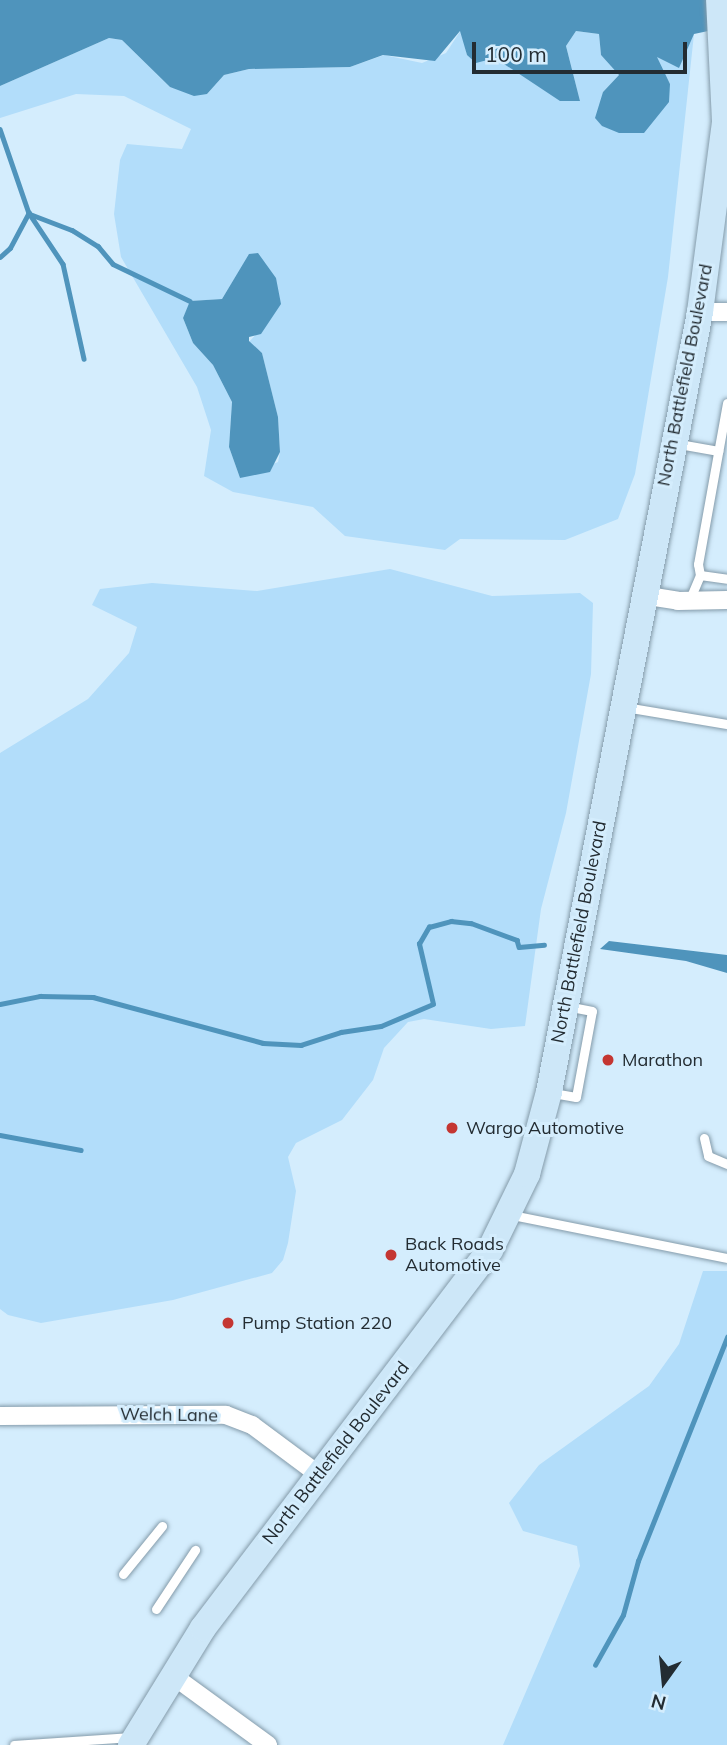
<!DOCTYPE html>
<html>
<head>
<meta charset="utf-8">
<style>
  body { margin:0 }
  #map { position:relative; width:727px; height:1745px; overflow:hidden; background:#d4edfd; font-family:Mulish,sans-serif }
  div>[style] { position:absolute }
  .green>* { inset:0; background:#b2ddfa }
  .water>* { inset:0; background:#4f94bc }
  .stream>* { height:4.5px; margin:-2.25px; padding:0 2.25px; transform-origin:2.25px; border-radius:2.25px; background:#4f94bc }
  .roads { filter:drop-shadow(0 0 2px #849baa) drop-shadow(0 0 2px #849baa) }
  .lane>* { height:9px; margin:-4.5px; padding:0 4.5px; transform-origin:4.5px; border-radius:4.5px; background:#fff }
  .street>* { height:18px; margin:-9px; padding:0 9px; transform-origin:9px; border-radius:9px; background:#fff }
  .primary>* { height:26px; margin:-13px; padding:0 13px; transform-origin:13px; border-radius:13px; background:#cde7f8 }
  .dots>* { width:19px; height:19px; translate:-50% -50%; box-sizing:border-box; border:4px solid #d4edfd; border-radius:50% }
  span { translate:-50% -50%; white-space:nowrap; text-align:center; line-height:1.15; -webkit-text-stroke:6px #d4edfd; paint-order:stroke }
  .street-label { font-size:18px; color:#232c32 }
  .poi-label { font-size:18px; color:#232c32 }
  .left { translate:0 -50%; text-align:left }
  .north { position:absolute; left:629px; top:1647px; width:70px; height:70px; -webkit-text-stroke:5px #d4edfd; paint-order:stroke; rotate:195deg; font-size:19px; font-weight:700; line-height:28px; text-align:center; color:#232c32 }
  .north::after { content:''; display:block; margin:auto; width:24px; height:32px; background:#232c32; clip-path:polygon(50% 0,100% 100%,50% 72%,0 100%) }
  .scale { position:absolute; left:472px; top:42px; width:215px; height:32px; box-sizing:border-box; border:4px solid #232c32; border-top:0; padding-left:9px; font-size:21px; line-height:24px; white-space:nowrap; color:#232c32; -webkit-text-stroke:5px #d4edfd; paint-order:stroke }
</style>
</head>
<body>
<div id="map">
  <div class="green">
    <div style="clip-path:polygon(evenodd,461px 30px,467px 55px,495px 58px,580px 101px,566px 46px,576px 31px,599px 34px,601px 55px,619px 75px,603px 92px,670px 84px,656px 57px,694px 34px,668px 277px,635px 474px,618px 519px,565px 540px,460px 539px,445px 550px,345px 536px,313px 507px,233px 492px,204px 476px,211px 430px,197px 387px,121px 257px,114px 214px,120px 160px,127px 144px,182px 149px,191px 129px,124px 96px,76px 94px,0 118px,0 86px,109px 38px,122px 40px,170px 87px,207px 94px,224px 75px,249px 69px,350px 67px,384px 55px,422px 63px,446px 53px,461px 30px,249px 255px,257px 333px,249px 342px,262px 353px,278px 417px,280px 452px,278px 462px,240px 478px,229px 447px,232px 402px,213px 365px,193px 343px,183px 318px,191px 301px,222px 299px,249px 255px)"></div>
    <div style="clip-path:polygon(390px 569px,492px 596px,580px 593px,593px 603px,591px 674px,566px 813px,541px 909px,525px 1026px,491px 1029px,424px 1019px,408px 1022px,384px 1048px,373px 1080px,342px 1120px,296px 1143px,288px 1157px,296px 1191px,288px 1243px,283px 1260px,272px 1273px,173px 1300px,41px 1323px,8px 1315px,0 1309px,0 753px,88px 699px,129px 653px,137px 627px,92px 605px,100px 589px,152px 583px,257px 591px)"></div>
    <div style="clip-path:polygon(703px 1271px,727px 1271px,727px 1745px,503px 1745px,580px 1566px,577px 1546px,523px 1531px,509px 1503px,539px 1465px,649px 1386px,679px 1344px)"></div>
  </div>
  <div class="water">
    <div style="clip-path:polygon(0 0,727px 0,727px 27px,694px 34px,679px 68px,657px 57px,670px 84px,669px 102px,644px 133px,619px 133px,602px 126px,595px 118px,603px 92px,619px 75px,601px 55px,599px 34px,576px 31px,566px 46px,580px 101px,560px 101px,495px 58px,476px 63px,467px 55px,460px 31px,435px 61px,383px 55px,350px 67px,249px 69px,224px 75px,207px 94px,194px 96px,170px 87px,122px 40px,109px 38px,0 86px)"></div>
    <div style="clip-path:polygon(258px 253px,276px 278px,281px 304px,261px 334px,249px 337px,249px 341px,262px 353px,278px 417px,280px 452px,270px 472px,240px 478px,229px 447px,232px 402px,213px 365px,193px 343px,183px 318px,190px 301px,222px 299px,249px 254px)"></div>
    <div style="clip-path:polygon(609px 941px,727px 955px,727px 973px,686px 961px,600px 949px)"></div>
  </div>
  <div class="stream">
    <div style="left:0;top:129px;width:89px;rotate:71deg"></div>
    <div style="left:29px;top:213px;width:61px;rotate:56.3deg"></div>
    <div style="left:63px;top:264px;width:97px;rotate:77.5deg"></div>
    <div style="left:30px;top:214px;width:45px;rotate:20.9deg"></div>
    <div style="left:72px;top:230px;width:31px;rotate:32deg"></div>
    <div style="left:98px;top:246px;width:23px;rotate:50deg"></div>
    <div style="left:113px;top:264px;width:85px;rotate:25.7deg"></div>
    <div style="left:0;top:257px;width:13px;rotate:-42deg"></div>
    <div style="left:10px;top:248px;width:40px;rotate:-62deg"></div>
    <div style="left:0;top:1004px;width:41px;rotate:-11.3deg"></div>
    <div style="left:40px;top:996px;width:53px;rotate:1.1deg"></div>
    <div style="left:93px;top:997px;width:176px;rotate:15.1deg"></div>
    <div style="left:263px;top:1043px;width:38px;rotate:3deg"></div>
    <div style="left:301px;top:1045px;width:42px;rotate:-18deg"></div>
    <div style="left:341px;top:1032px;width:40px;rotate:-8.5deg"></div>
    <div style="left:381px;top:1026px;width:56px;rotate:-22.9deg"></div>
    <div style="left:433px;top:1004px;width:62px;rotate:-103.1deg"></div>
    <div style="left:419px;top:944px;width:20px;rotate:-60deg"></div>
    <div style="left:429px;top:927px;width:23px;rotate:-15deg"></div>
    <div style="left:451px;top:921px;width:20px;rotate:6deg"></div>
    <div style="left:471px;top:923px;width:49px;rotate:20.3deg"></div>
    <div style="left:517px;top:940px;width:7px;rotate:74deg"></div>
    <div style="left:519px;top:947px;width:25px;rotate:-5deg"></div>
    <div style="left:0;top:1135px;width:82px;rotate:10.5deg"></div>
    <div style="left:595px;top:1665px;width:57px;rotate:-60.8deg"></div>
    <div style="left:623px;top:1615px;width:56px;rotate:-74.5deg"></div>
    <div style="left:638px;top:1561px;width:241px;rotate:-68.3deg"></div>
  </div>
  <div class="roads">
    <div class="lane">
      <div style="left:727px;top:403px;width:164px;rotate:100.2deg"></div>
      <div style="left:698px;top:564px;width:11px;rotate:80deg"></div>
      <div style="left:700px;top:575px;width:27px;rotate:8deg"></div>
      <div style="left:679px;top:444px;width:40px;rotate:10deg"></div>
      <div style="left:689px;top:601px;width:28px;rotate:-67deg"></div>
      <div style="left:625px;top:707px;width:103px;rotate:9.5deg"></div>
      <div style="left:553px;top:1093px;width:23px;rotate:10deg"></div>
      <div style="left:576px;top:1097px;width:87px;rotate:-79.5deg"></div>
      <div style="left:592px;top:1011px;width:25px;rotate:-169deg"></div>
      <div style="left:704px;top:1138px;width:18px;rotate:77deg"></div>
      <div style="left:708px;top:1156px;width:21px;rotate:23deg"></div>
      <div style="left:512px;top:1215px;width:219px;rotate:11.3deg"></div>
      <div style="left:123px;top:1574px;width:62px;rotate:-50.9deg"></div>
      <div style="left:156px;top:1609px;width:71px;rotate:-56.5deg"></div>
      <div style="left:14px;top:1745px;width:117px;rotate:-3.9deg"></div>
    </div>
    <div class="street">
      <div style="left:700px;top:312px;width:27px"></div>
      <div style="left:642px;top:595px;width:36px;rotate:9deg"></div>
      <div style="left:678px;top:601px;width:49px;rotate:-1.2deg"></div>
      <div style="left:0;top:1416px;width:226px;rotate:-0.3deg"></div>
      <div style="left:226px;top:1415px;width:28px;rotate:21deg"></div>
      <div style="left:252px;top:1425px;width:84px;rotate:36.7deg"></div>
      <div style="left:172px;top:1675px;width:119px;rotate:36.1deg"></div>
    </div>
    <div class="primary">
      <div style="left:131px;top:1745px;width:137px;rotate:-58.4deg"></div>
      <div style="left:203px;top:1628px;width:475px;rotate:-52.8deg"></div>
      <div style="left:490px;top:1250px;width:85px;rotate:-64deg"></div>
      <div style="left:527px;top:1174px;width:85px;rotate:-75deg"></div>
      <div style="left:549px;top:1092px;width:794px;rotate:-79.04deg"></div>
      <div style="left:700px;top:312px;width:193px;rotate:-82.5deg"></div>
      <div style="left:725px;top:121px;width:121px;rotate:-92.8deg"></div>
    </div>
  </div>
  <div class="dots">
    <div style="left:608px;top:1060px;background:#c43632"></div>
    <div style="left:452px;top:1128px;background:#c43632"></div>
    <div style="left:391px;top:1255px;background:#c43632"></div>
    <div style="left:228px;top:1323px;background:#c43632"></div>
  </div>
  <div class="street-label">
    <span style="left:685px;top:375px;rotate:-79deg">North Battlefield Boulevard</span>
    <span style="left:579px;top:932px;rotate:-79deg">North Battlefield Boulevard</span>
    <span style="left:169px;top:1415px;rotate:1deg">Welch Lane</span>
    <span style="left:336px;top:1453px;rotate:-52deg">North Battlefield Boulevard</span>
  </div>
  <div class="poi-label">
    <span class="left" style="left:622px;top:1060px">Marathon</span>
    <span class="left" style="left:466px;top:1128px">Wargo Automotive</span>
    <span class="left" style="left:405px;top:1255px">Back Roads<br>Automotive</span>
    <span class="left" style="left:242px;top:1323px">Pump Station 220</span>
  </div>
  <div class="north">N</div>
  <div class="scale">100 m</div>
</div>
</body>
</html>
